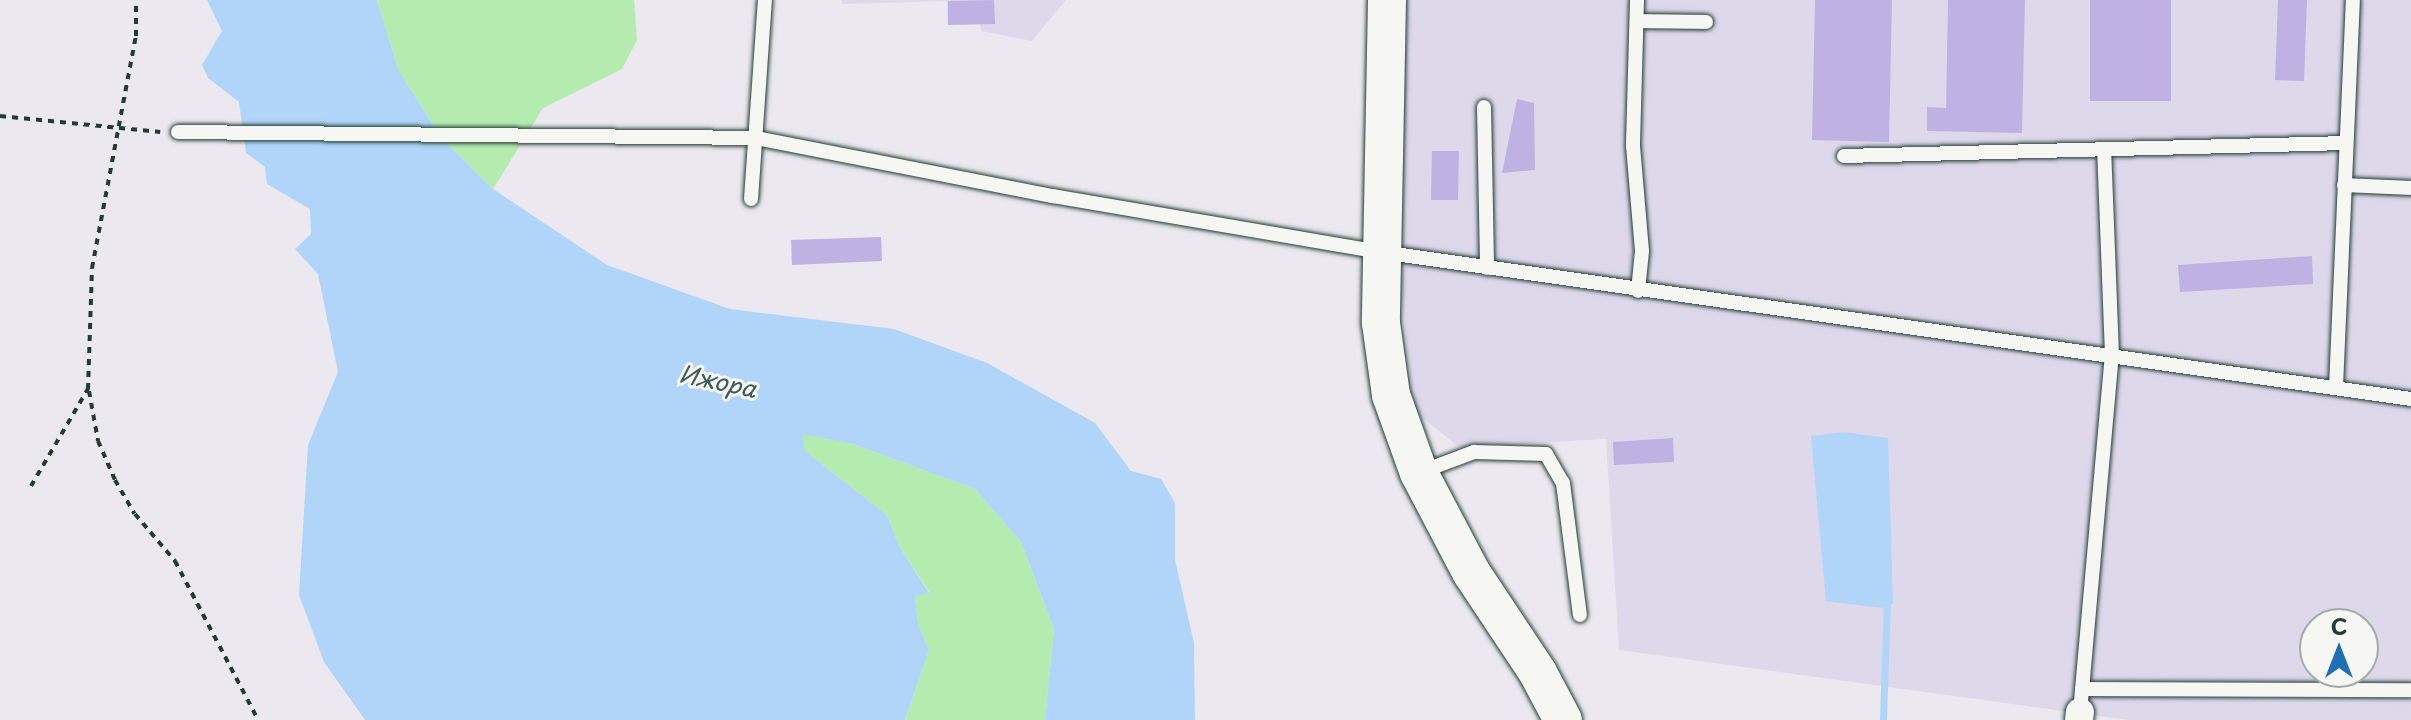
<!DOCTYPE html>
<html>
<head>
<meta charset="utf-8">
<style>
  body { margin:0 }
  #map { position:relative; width:2411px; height:720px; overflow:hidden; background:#ebe8ef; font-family:"Playpen Sans",sans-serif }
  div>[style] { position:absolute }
  .built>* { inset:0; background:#ded8eb }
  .green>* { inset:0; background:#b4ecb0 }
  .water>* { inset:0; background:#b0d5f9 }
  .stream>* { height:7px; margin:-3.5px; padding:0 3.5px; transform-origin:3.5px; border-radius:3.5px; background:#b0d5f9 }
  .building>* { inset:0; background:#bfb2e3 }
  .path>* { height:4px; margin-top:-2px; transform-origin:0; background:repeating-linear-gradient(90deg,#1f3d34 0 6px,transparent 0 12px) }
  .roads { filter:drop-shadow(0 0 2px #1f3d34) drop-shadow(0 0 2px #1f3d34) }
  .lane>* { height:14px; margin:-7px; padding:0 7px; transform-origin:7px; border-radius:7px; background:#f6f6f2 }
  .street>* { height:28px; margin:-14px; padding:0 14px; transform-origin:14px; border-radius:14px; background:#f6f6f2 }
  .secondary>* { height:38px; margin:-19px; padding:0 19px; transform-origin:19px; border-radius:19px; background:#f6f6f2 }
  span { translate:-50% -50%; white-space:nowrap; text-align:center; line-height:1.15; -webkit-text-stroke:6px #f6f6f2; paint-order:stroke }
  .water-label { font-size:24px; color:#3c5b5b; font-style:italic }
  .north { position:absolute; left:2299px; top:608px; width:80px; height:80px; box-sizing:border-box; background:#f6f6f2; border:2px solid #a0aca6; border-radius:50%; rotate:0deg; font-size:22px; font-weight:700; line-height:32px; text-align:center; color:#1f3d34 }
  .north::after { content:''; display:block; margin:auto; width:28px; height:36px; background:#1f6fb2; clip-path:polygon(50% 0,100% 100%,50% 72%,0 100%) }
</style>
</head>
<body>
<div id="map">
  <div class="built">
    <div style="clip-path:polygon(842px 0,1066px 0,1032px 41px,981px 31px,980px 24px,948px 25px,947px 1px,842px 4px)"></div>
    <div style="clip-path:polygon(evenodd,1406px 0,2411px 0,2411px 720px,2129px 720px,1619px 650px,1606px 439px,1459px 447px,1414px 411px,1401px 289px,1406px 0,2315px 624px,2363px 624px,2363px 672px,2315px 672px,2315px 624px)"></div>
  </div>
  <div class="green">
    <div style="clip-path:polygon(377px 0,634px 0,637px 40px,622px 69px,543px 108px,493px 189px,440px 136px,399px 71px)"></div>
    <div style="clip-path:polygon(802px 433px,853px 444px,975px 489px,1021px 542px,1054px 629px,1045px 720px,905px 720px,929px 650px,918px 623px,915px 596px,929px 592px,899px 546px,887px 515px,804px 450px)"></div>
  </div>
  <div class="water">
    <div style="clip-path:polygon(207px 0,377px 0,399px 71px,440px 136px,493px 189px,607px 265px,730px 309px,894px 329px,987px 363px,1095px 423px,1131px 471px,1161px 479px,1175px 503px,1175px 560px,1194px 643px,1195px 720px,1045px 720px,1054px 629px,1021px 542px,975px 489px,853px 444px,803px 434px,804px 450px,887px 515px,899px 546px,929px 593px,915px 596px,918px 623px,929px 650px,905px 720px,365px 720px,324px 662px,299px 595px,308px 445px,338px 372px,318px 274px,295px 249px,311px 234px,310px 209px,267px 184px,265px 167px,246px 153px,239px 102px,208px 78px,202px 65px,222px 31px)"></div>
    <div style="clip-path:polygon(1843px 432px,1888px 438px,1893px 604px,1881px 608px,1826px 601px,1811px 436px)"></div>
  </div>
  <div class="stream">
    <div style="left:1883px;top:720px;width:123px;rotate:-88.1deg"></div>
  </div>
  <div class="building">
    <div style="clip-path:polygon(994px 0,995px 24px,948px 25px,948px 1px)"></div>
    <div style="clip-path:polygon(1815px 0,1892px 0,1889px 142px,1812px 140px)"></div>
    <div style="clip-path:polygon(1948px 0,2025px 0,2022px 133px,1927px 131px,1927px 107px,1946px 108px)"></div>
    <div style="clip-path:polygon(2090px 0,2171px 0,2171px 101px,2090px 101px)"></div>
    <div style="clip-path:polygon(2278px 0,2307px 0,2304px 81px,2275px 80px)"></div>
    <div style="clip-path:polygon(1517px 99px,1534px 103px,1535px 170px,1502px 173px)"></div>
    <div style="clip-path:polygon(1432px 151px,1459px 151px,1458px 200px,1431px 200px)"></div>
    <div style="clip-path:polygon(881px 237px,882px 261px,792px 265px,791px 240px)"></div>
    <div style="clip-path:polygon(2312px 256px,2313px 284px,2180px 292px,2178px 265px)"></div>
    <div style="clip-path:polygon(1673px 438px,1674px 462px,1614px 465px,1613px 442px)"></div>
  </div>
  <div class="path">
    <div style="left:0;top:116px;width:161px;rotate:5.7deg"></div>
    <div style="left:89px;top:391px;width:51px;rotate:79.8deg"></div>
    <div style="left:98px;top:441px;width:43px;rotate:66.4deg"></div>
    <div style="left:115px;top:480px;width:39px;rotate:60deg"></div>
    <div style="left:135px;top:514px;width:62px;rotate:49.6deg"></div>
    <div style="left:175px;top:561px;width:179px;rotate:62.4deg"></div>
    <div style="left:31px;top:486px;width:113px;rotate:-59.6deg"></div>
    <div style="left:88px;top:389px;width:121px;rotate:-88.1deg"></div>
    <div style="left:92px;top:268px;width:236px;rotate:-79.3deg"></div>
    <div style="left:136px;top:36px;width:36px;rotate:-90deg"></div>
  </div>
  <div class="roads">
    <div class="lane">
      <div style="left:1637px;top:0;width:146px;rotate:91.6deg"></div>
      <div style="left:1633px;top:146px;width:105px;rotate:85.1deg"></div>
      <div style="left:1642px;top:251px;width:40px;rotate:95.7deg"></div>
      <div style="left:1637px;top:21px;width:69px;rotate:0.8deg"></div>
      <div style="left:1484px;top:107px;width:161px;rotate:88.9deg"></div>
      <div style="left:178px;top:132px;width:578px;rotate:0.59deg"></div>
      <div style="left:756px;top:138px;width:303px;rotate:11.1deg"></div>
      <div style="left:1053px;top:196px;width:333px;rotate:9.7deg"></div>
      <div style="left:1381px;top:252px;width:1040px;rotate:8.12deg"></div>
      <div style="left:1844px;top:156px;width:502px;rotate:-1.48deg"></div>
      <div style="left:2344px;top:185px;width:67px;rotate:2.6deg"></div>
      <div style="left:751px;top:199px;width:199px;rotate:-86deg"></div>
      <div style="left:2336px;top:387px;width:387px;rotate:-87.5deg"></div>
      <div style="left:1421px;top:472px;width:57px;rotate:-20.7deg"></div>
      <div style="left:1474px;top:452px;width:72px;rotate:1.6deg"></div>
      <div style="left:1546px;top:454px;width:34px;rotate:60deg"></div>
      <div style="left:1563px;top:483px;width:133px;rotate:82.7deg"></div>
      <div style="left:2082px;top:689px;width:329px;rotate:0.2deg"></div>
      <div style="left:2080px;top:712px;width:358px;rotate:-84.9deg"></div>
      <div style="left:2112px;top:355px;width:204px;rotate:-92.2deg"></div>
    </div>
    <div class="street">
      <div style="left:2079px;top:720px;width:8px;rotate:-83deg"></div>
    </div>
    <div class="secondary">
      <div style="left:1387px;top:0;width:323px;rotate:91.1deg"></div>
      <div style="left:1381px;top:323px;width:73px;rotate:82.1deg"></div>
      <div style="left:1391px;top:395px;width:83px;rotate:70.3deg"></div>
      <div style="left:1419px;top:473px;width:112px;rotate:62.3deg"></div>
      <div style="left:1471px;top:572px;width:121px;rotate:56.4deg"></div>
      <div style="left:1538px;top:673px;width:53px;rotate:62deg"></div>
    </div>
  </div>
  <div class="water-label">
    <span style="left:718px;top:381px;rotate:12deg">Ижора</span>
  </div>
  <div class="north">С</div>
</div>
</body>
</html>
